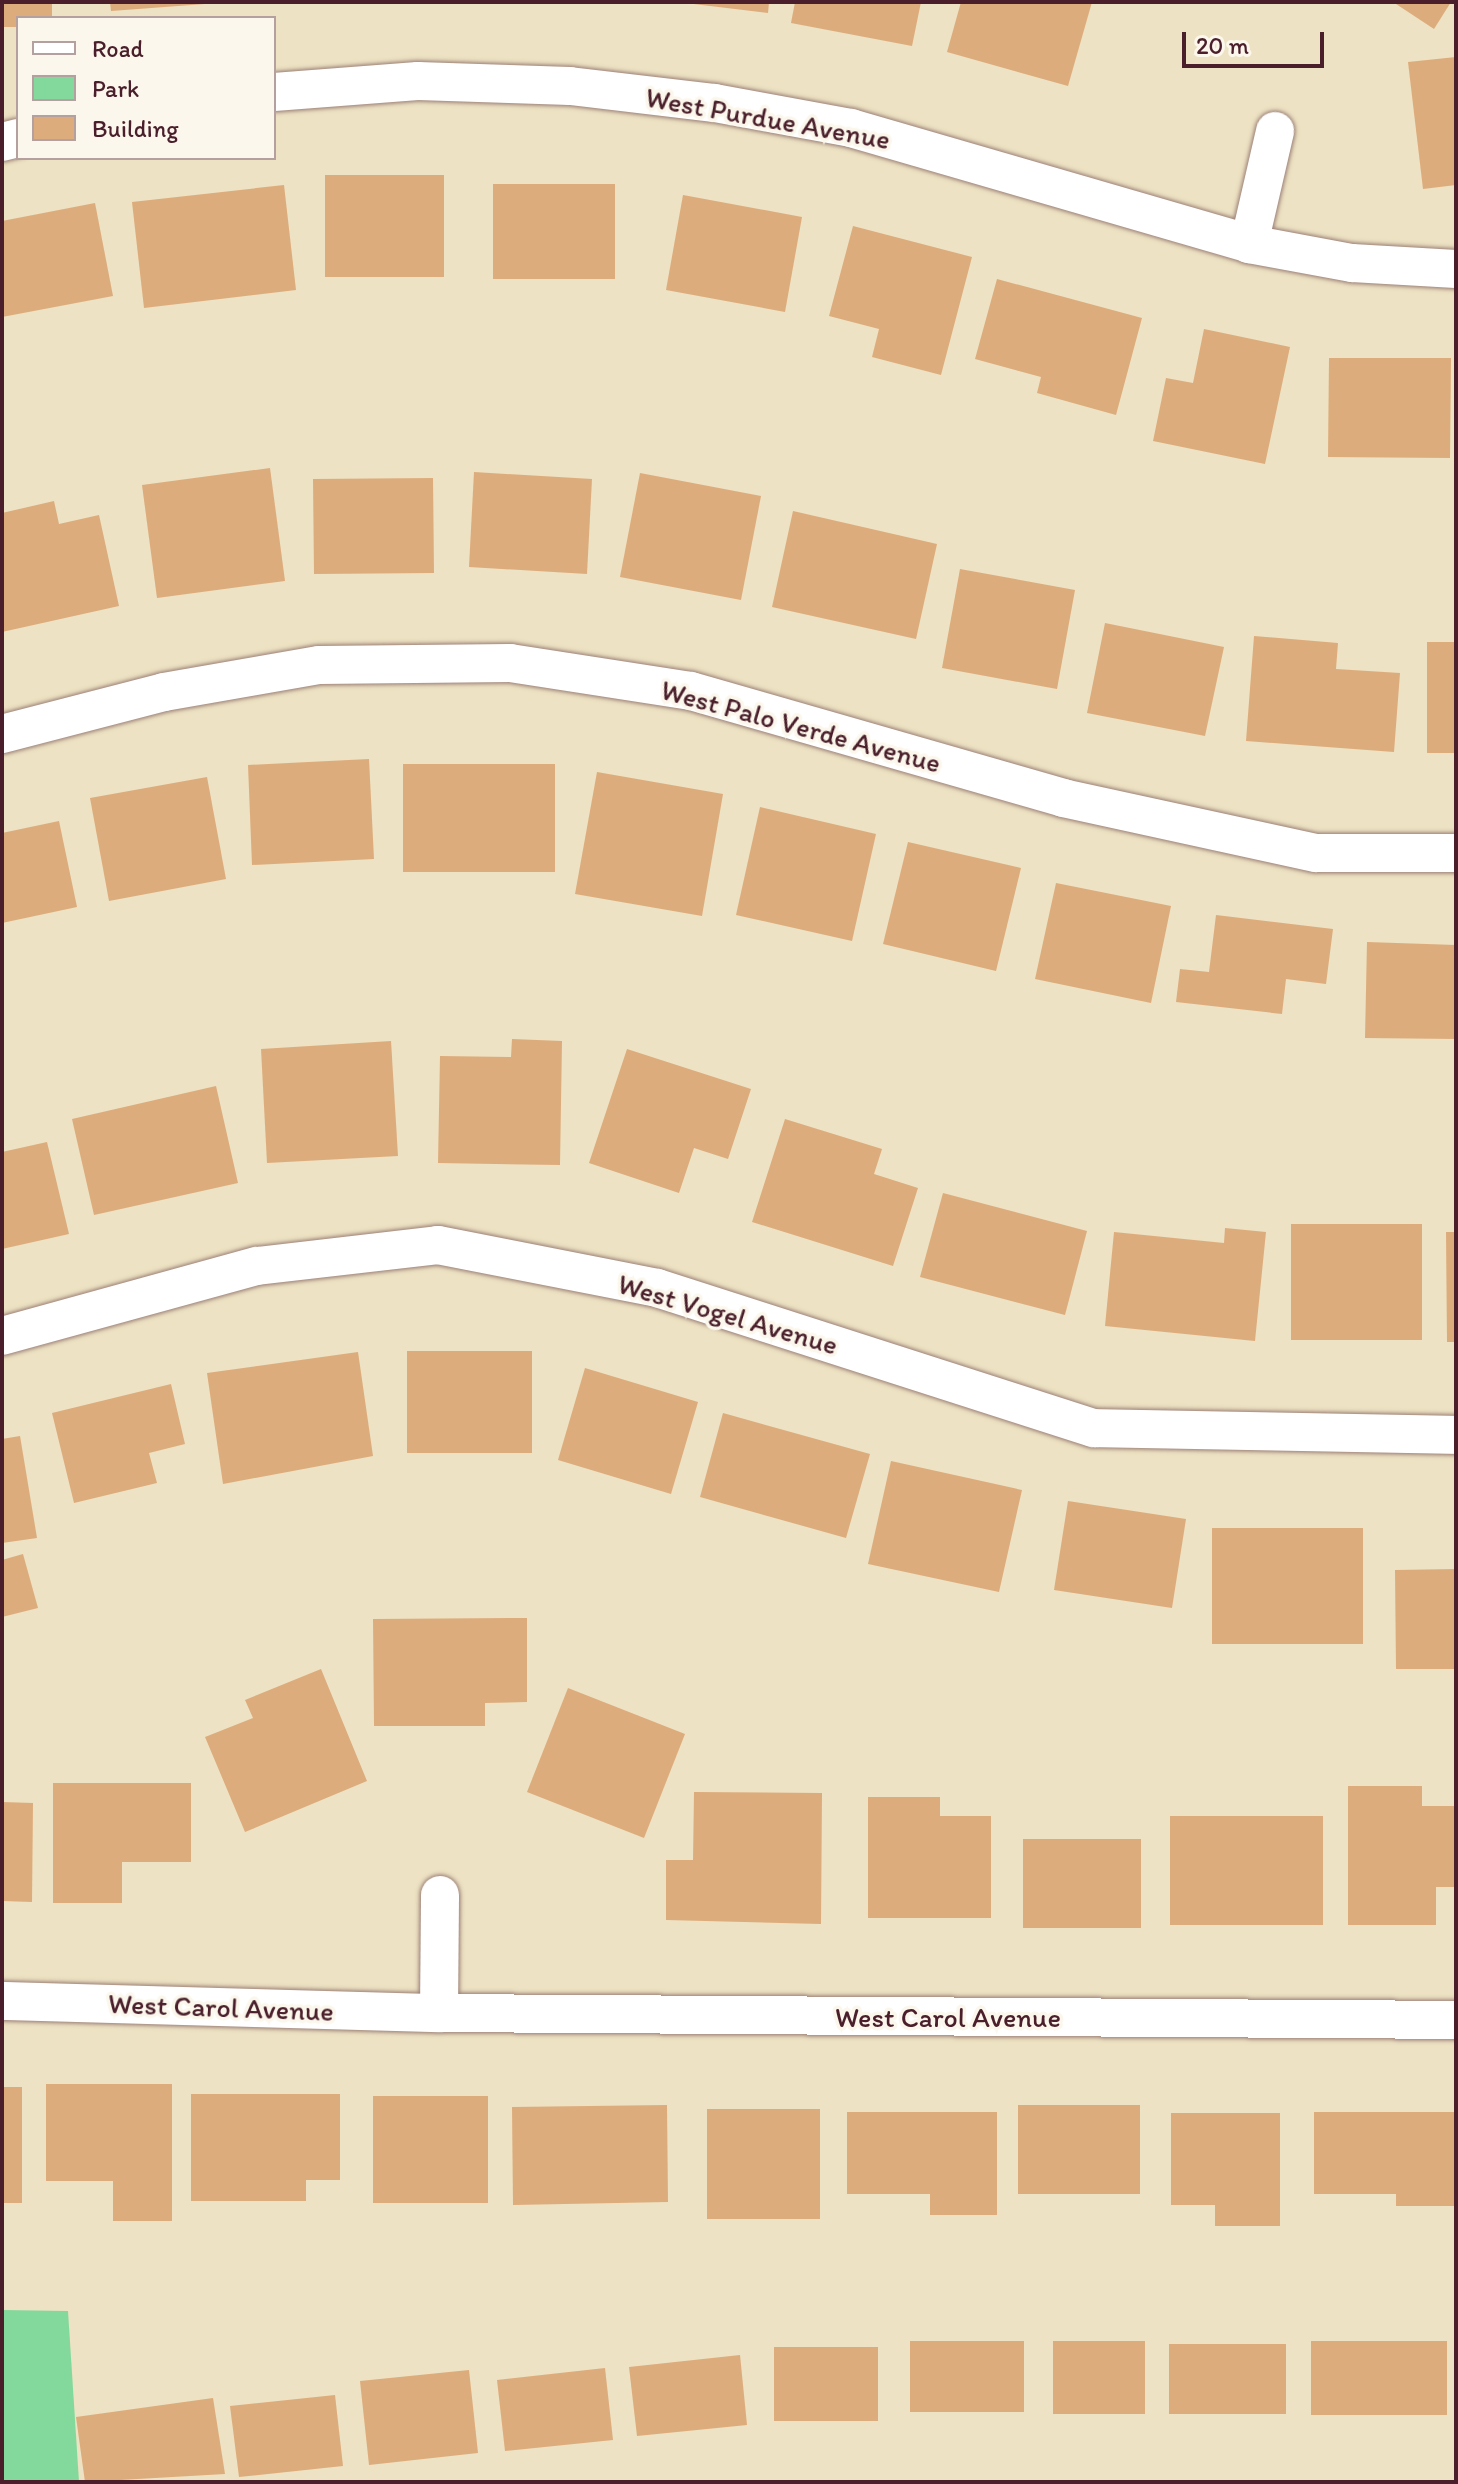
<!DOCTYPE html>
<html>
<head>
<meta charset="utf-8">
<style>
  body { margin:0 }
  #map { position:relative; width:1458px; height:2484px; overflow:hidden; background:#ede2c3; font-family:Itim,sans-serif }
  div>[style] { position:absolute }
  .green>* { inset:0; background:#83d89b }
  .building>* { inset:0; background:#ddac7c }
  .roads { filter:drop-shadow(0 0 2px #9c8077) drop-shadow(0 0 2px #9c8077) }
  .minor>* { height:38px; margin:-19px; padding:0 19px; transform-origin:19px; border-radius:19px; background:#fff }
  span { translate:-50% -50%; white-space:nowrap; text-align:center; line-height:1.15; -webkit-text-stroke:7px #fbf7ec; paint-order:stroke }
  .street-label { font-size:28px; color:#4a1f2b }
  .frame { position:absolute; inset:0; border:4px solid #4a1f2b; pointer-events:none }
  .legend { position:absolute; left:16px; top:16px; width:260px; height:144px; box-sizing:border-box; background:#fbf7ec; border:2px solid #b4a19f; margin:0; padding:10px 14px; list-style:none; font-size:24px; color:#4a1f2b }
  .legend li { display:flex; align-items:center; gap:16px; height:40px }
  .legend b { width:40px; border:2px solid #b4a19f }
  .scale { position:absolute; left:1182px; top:32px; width:142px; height:36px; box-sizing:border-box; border:4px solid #4a1f2b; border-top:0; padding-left:10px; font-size:24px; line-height:28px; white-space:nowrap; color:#4a1f2b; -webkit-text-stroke:6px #fbf7ec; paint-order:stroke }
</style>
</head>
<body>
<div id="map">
  <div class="green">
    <div style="clip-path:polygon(2px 2310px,68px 2311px,79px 2482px,2px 2482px)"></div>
  </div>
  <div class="building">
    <div style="clip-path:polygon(2px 2px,52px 2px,52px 18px,18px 18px,18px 27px,2px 27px)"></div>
    <div style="clip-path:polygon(110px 2px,205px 2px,205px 4px,111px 11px)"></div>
    <div style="clip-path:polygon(677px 2px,769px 2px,768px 13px)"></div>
    <div style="clip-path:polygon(795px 2px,921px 2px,912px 46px,791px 23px)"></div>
    <div style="clip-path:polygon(961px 2px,1092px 2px,1068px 86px,947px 52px)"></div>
    <div style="clip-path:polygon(1393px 2px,1451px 2px,1434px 29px)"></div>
    <div style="clip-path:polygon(1456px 57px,1456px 185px,1423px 189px,1408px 62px)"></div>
    <div style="clip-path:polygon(325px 175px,444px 175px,444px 277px,325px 277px)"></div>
    <div style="clip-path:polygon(493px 184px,615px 184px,615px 279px,493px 279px)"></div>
    <div style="clip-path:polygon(284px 185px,296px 290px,144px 308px,132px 202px)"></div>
    <div style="clip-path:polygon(683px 195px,802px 217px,785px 312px,666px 290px)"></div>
    <div style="clip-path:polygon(95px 203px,113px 296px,2px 317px,2px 221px)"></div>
    <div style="clip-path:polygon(853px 226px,972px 257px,941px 375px,872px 357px,879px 329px,829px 316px)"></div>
    <div style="clip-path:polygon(997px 279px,1142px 318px,1116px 415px,1037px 393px,1041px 377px,975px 359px)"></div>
    <div style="clip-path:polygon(1204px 329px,1290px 347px,1265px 464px,1153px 441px,1166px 378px,1193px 383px)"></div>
    <div style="clip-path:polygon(1329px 358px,1451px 358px,1450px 458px,1328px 457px)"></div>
    <div style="clip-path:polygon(270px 468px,285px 581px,157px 598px,142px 485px)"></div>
    <div style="clip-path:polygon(474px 472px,592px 479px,587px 574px,469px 567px)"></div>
    <div style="clip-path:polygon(640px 473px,761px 496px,741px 600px,620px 577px)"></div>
    <div style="clip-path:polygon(433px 478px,434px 573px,314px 574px,313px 479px)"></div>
    <div style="clip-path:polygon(54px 501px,59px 524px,99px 515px,119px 606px,2px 632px,2px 513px)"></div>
    <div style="clip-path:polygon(793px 511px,937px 544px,916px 639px,772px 607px)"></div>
    <div style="clip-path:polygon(960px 569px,1075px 590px,1057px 689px,942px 668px)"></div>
    <div style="clip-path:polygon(1105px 623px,1224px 647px,1205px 736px,1087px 713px)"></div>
    <div style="clip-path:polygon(1254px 636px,1338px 643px,1336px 669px,1400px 673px,1394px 752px,1246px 741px)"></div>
    <div style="clip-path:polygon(1427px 642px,1456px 642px,1456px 753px,1427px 753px)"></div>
    <div style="clip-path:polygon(369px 759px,374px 859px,252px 865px,248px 765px)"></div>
    <div style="clip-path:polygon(403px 764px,555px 764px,555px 872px,403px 872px)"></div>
    <div style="clip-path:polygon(597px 772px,723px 794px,702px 916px,575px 894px)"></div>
    <div style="clip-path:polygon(207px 777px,226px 879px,109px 901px,90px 798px)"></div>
    <div style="clip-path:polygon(760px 807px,876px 834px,852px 941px,736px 915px)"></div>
    <div style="clip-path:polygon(59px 821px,77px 907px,2px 923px,2px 833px)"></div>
    <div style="clip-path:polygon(908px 842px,1021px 868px,996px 971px,883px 944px)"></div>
    <div style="clip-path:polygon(1056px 883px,1171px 906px,1151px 1003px,1035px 979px)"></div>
    <div style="clip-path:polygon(1216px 915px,1333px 929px,1326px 984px,1286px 979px,1282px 1014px,1176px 1002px,1180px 969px,1209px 972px)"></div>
    <div style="clip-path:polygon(1367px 942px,1456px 945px,1456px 1039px,1365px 1038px)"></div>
    <div style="clip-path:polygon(512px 1039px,562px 1041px,560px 1165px,438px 1163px,440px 1056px,511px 1057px)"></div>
    <div style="clip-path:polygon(391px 1041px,398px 1156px,267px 1163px,261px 1049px)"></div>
    <div style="clip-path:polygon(627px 1049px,751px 1089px,728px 1159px,694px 1148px,679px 1193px,589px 1163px)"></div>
    <div style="clip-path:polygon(216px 1086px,238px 1183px,94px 1215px,72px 1119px)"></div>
    <div style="clip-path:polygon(785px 1119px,882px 1149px,874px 1174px,918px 1188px,893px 1266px,752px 1222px)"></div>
    <div style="clip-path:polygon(47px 1142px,69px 1234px,2px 1249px,2px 1152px)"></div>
    <div style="clip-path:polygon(943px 1193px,1087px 1231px,1065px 1315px,920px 1277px)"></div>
    <div style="clip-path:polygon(1291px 1224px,1422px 1224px,1422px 1340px,1291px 1340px)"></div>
    <div style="clip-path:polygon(1225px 1228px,1266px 1232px,1255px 1341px,1105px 1326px,1114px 1232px,1224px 1243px)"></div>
    <div style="clip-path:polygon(1446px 1232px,1456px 1232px,1456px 1342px,1447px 1342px)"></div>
    <div style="clip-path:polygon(407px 1351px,532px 1351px,532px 1453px,407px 1453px)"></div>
    <div style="clip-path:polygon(358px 1352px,373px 1456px,223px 1484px,207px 1373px)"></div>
    <div style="clip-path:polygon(585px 1368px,698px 1402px,671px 1494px,558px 1460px)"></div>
    <div style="clip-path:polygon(171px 1384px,185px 1444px,149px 1453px,157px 1483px,74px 1503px,52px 1413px)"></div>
    <div style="clip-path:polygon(723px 1413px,870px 1454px,846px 1538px,700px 1497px)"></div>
    <div style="clip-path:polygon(20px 1436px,37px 1538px,2px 1543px,2px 1439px)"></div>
    <div style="clip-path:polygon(891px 1461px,1022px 1490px,999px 1592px,868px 1564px)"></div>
    <div style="clip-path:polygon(1068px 1501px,1186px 1519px,1172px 1608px,1054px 1590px)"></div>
    <div style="clip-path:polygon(1212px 1528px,1363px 1528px,1363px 1644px,1212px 1644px)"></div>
    <div style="clip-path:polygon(23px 1554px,38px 1608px,2px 1617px,2px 1560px)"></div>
    <div style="clip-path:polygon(1456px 1569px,1456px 1669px,1396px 1669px,1395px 1570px)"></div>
    <div style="clip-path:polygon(527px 1618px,527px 1702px,485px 1703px,485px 1726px,374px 1726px,373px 1619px)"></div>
    <div style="clip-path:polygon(321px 1669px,367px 1781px,245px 1832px,205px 1737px,253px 1718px,245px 1700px)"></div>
    <div style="clip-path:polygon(568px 1688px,685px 1734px,644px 1838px,527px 1792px)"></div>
    <div style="clip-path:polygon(53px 1783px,191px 1783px,191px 1862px,122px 1862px,122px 1903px,53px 1903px)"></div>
    <div style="clip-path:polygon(1348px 1786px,1422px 1786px,1422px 1806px,1456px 1806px,1456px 1887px,1436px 1887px,1436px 1925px,1348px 1925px)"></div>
    <div style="clip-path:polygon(694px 1792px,822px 1793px,821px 1924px,666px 1920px,666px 1860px,693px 1860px)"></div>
    <div style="clip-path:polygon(868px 1797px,940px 1797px,940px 1816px,991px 1816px,991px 1918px,868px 1918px)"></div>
    <div style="clip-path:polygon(2px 1802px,33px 1803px,32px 1902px,2px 1901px)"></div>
    <div style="clip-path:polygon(1170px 1816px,1323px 1816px,1323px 1925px,1170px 1925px)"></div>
    <div style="clip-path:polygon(1023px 1839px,1141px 1839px,1141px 1928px,1023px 1928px)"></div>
    <div style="clip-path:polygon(46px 2084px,172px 2084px,172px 2221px,113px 2221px,113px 2181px,46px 2181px)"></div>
    <div style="clip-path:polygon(2px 2087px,22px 2087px,22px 2203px,2px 2203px)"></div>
    <div style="clip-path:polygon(191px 2094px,340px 2094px,340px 2180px,306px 2180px,306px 2201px,191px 2201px)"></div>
    <div style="clip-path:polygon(373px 2096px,488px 2096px,488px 2203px,373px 2203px)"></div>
    <div style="clip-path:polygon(667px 2105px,668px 2202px,513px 2205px,512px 2107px)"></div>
    <div style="clip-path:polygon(1018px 2105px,1140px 2105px,1140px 2194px,1018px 2194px)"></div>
    <div style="clip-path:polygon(707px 2109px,820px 2109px,820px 2219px,707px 2219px)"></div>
    <div style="clip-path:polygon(847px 2112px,997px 2112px,997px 2215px,930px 2215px,930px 2194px,847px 2194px)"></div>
    <div style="clip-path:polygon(1314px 2112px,1456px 2112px,1456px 2206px,1396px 2206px,1396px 2194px,1314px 2194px)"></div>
    <div style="clip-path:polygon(1171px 2113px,1280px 2113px,1280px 2226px,1215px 2226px,1215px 2205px,1171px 2205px)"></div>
    <div style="clip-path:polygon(910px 2341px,1024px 2341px,1024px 2412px,910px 2412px)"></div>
    <div style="clip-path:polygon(1053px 2341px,1145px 2341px,1145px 2414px,1053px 2414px)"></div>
    <div style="clip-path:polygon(1311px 2341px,1447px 2341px,1447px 2415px,1311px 2415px)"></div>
    <div style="clip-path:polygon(1169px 2344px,1286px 2344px,1286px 2414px,1169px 2414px)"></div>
    <div style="clip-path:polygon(774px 2347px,878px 2347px,878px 2421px,774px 2421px)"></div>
    <div style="clip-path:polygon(740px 2355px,747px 2425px,637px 2436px,629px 2367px)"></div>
    <div style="clip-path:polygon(605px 2368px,613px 2440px,505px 2451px,497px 2380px)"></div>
    <div style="clip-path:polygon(469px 2370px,478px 2453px,369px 2465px,360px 2381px)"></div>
    <div style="clip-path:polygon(335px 2395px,343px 2466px,239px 2477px,230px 2406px)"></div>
    <div style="clip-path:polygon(213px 2398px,225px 2474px,85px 2482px,76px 2417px)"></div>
  </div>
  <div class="roads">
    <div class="minor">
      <div style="left:274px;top:92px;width:144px;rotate:-4.4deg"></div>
      <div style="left:418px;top:81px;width:152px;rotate:1.9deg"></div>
      <div style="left:570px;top:86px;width:146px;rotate:6.7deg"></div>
      <div style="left:715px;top:103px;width:138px;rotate:10.4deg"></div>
      <div style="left:851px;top:128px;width:415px;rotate:16.2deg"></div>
      <div style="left:1249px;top:244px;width:105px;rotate:10.5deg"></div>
      <div style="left:1352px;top:263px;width:104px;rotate:3.3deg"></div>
      <div style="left:2px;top:142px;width:16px;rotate:-14deg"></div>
      <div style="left:1249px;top:244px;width:116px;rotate:-77deg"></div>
      <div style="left:2px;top:734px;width:167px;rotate:-14.5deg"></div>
      <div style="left:164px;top:692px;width:157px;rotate:-9.9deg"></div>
      <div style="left:319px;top:665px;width:191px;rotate:-0.6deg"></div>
      <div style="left:510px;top:663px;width:183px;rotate:8.8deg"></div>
      <div style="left:691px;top:691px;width:387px;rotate:16deg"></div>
      <div style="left:1063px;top:798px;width:259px;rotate:12.3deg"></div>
      <div style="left:1316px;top:853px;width:140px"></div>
      <div style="left:2px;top:1336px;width:264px;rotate:-15.4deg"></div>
      <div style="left:257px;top:1266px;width:182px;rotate:-6.6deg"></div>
      <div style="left:438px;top:1245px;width:223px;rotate:11.1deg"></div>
      <div style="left:657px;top:1288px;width:459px;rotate:17.8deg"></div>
      <div style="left:1094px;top:1428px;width:362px;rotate:1.1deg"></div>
      <div style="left:2px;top:2001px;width:437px;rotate:1.6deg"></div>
      <div style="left:439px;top:2013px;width:1017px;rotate:0.39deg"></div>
      <div style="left:439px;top:2013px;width:118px;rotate:-89.5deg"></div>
    </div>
  </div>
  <div class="street-label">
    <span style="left:768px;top:118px;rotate:10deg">West Purdue Avenue</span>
    <span style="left:801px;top:726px;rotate:15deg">West Palo Verde Avenue</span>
    <span style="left:728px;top:1314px;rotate:16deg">West Vogel Avenue</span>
    <span style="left:221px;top:2007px;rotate:2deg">West Carol Avenue</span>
    <span style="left:948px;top:2017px">West Carol Avenue</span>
  </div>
  <div class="frame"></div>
  <ul class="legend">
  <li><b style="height:10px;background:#fff"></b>Road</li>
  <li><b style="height:22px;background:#83d89b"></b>Park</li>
  <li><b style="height:22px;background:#ddac7c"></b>Building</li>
  </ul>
  <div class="scale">20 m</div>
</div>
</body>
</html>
